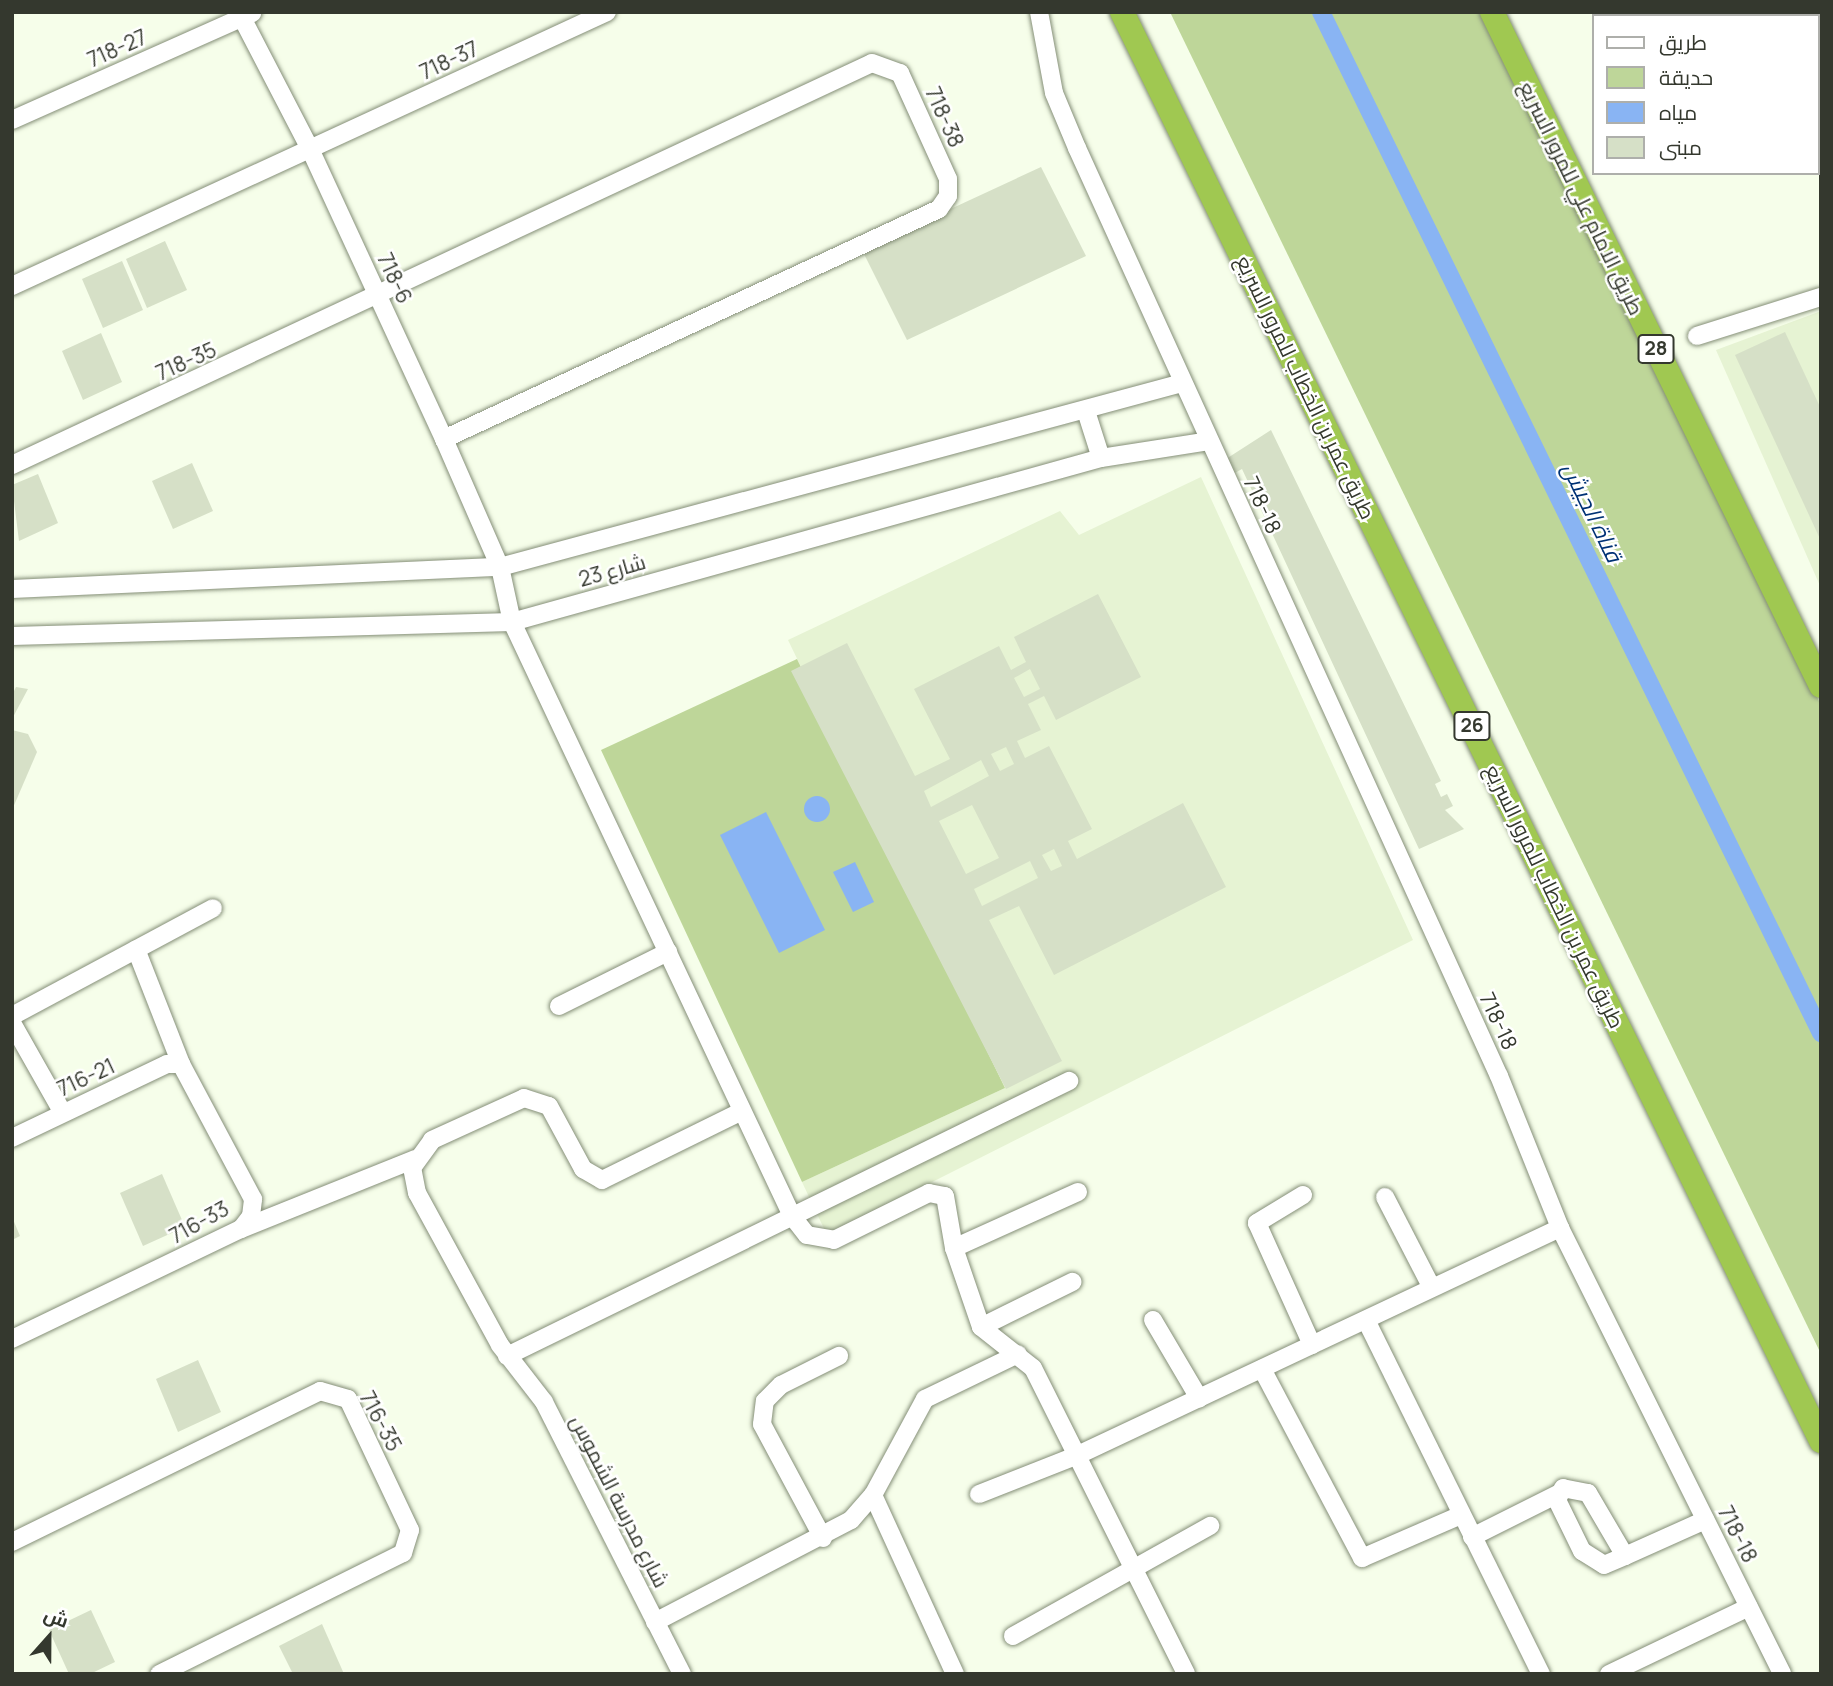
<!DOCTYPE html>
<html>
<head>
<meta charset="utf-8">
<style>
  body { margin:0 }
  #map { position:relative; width:1833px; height:1686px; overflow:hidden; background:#f6feea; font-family:Manrope,Cairo,sans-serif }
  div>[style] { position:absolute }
  .built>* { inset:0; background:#e6f3d3 }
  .green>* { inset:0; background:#bed699 }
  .water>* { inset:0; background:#89b4f3 }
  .round { border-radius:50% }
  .canal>* { height:18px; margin:-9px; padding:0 9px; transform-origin:9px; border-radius:9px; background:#89b4f3 }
  .building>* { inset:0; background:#d6e0c7 }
  .roads { filter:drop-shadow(0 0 2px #848e77) drop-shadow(0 0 2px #848e77) }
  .minor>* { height:18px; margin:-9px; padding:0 9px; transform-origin:9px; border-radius:9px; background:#fff }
  .highway>* { height:24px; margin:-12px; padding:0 12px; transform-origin:12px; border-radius:12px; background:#a0c851 }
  span { translate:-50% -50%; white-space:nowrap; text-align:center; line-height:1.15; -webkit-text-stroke:5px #fff; paint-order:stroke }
  .shield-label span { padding:2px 5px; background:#fff; border:2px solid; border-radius:5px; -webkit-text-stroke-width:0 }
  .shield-label { font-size:19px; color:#34382e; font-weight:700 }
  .street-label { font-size:21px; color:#34382e }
  .water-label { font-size:23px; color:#003275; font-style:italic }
  .frame { position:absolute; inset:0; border:14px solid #34382e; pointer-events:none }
  .legend { position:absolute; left:1592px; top:14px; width:228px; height:161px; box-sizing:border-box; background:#fff; border:2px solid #aeafab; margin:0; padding:9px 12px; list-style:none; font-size:21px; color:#34382e }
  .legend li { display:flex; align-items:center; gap:14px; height:35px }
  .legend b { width:35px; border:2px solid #aeafab }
  .north { position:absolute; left:14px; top:1602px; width:70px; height:70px; -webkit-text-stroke:5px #fff; paint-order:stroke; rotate:21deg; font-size:19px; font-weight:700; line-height:28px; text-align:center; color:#34382e }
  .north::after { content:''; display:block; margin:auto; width:24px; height:32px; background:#34382e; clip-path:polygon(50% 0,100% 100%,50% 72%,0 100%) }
</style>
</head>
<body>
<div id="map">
  <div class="built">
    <div style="clip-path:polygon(1821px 311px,1821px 588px,1716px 350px)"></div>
    <div style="clip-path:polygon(1201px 477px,1413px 940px,827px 1235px,802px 1182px,1005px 1088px,788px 640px,1060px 511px,1079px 535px)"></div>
  </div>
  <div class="green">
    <div style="clip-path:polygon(1170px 12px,1482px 12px,1821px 705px,1821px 1354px)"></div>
    <div style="clip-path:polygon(797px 659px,1005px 1088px,802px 1182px,601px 750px)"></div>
  </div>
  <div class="water">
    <div class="round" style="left:804px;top:796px;width:26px;height:26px"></div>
    <div style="clip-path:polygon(766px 812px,825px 930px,779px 953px,720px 835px)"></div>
    <div style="clip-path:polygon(855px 862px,874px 902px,853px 912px,833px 872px)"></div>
  </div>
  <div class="canal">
    <div style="left:1321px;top:12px;width:1137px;rotate:63.91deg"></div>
  </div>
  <div class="building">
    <div style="clip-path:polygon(1821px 21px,1821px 54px,1817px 55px,1817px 22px)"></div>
    <div style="clip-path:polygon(1041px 167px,1086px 256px,907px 340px,862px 250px)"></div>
    <div style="clip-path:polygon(165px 241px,187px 290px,147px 308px,126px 259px)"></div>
    <div style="clip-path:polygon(122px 261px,143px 310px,103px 328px,82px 279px)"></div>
    <div style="clip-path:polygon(1785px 332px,1821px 409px,1821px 541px,1735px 355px)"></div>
    <div style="clip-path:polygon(101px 333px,122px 382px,83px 400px,62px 351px)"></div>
    <div style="clip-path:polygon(1271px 430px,1441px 781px,1435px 784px,1441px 797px,1447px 794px,1453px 806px,1445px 810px,1464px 829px,1419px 849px,1242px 469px,1233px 474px,1226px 459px)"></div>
    <div style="clip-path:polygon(192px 463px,213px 511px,173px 529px,152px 481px)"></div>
    <div style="clip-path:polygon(38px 474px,58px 523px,19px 541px,12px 485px)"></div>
    <div style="clip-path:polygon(evenodd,1098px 594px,1141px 677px,1056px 720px,1044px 696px,1028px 704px,1041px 730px,1017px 741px,1025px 758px,1049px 746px,1092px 829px,1068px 841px,1077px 859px,1183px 803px,1226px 887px,1054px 975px,1019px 906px,989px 920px,1062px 1061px,1006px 1089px,791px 671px,847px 643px,915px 776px,950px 759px,914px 689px,999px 646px,1011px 670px,1026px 662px,1014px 637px,1098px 594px,1030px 669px,1040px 689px,1024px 697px,1014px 678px,1030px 669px,1098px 594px,1006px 747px,1014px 764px,1000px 771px,991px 754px,1006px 747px,1098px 594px,981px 760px,989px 776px,931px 807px,924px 791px,981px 760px,1098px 594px,972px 805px,999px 858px,966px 874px,939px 821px,972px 805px,1098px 594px,1054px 849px,1062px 866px,1051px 871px,1042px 855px,1054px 849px,1098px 594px,1030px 861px,1038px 878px,982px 906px,974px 889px,1030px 861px)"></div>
    <div style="clip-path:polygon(16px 687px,28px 689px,12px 719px,12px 695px)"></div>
    <div style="clip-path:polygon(12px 730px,28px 734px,37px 752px,12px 810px)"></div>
    <div style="clip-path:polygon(162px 1174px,185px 1227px,143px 1246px,120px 1193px)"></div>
    <div style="clip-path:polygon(12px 1217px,20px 1236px,12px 1240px)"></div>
    <div style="clip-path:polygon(198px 1360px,221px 1412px,178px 1432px,156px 1379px)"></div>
    <div style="clip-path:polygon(91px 1610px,115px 1662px,90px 1674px,69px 1674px,49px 1630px)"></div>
    <div style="clip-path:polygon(322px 1624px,344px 1674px,293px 1674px,279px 1646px)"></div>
  </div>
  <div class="roads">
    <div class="minor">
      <div style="left:239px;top:12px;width:154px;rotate:62.6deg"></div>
      <div style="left:310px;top:149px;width:319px;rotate:65.2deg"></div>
      <div style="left:444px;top:439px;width:140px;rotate:66.4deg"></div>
      <div style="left:500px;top:567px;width:56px;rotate:77.7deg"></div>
      <div style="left:512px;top:622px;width:657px;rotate:64.76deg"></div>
      <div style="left:792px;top:1216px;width:24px;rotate:52deg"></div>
      <div style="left:807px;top:1235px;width:27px;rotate:10deg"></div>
      <div style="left:834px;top:1240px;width:106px;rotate:-26.3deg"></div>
      <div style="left:929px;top:1193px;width:16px;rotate:11deg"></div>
      <div style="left:945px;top:1196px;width:53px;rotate:80.2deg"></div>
      <div style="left:954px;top:1248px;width:83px;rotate:71.1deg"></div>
      <div style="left:981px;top:1327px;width:66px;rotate:38.3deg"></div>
      <div style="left:1033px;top:1368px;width:342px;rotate:63.4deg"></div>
      <div style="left:1039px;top:12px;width:82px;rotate:79.5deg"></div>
      <div style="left:1054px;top:93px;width:60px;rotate:67.3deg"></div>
      <div style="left:1077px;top:148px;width:1019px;rotate:65.55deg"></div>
      <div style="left:1499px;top:1076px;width:164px;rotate:68.1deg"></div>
      <div style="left:1560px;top:1228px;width:498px;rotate:63.5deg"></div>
      <div style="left:12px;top:120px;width:263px;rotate:-24deg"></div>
      <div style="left:12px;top:286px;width:655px;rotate:-24.73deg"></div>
      <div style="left:1697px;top:336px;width:130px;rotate:-17.5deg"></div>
      <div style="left:1086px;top:411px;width:49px;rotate:72.3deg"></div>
      <div style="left:12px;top:465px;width:949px;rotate:-25.05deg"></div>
      <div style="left:872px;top:63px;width:30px;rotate:20deg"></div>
      <div style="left:900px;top:73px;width:116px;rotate:65.6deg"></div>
      <div style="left:948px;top:179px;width:17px;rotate:90deg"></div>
      <div style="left:948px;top:196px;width:16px;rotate:125deg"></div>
      <div style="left:939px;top:209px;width:546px;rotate:155.08deg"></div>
      <div style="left:12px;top:589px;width:488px;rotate:-2.6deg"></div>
      <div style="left:500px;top:567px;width:706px;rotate:-15.1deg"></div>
      <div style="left:12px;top:636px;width:500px;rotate:-1.6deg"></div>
      <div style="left:512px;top:622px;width:611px;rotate:-15.56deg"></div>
      <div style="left:1101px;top:458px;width:109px;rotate:-8.9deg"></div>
      <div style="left:559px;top:1006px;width:122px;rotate:-26.4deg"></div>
      <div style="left:12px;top:1016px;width:228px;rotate:-28.2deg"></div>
      <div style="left:12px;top:1023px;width:103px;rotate:60.5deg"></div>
      <div style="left:12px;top:1138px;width:172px;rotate:-25.5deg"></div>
      <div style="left:167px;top:1064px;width:14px"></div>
      <div style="left:1303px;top:1195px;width:54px;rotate:148.7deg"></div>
      <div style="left:1257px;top:1223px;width:134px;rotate:65.7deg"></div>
      <div style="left:1385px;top:1197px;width:102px;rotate:62.7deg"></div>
      <div style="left:241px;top:1229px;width:188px;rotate:-21.9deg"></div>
      <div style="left:954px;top:1248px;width:136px;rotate:-24.3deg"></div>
      <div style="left:1153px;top:1320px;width:91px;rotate:59.5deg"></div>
      <div style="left:1366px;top:1320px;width:395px;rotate:63.7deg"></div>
      <div style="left:981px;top:1327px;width:102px;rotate:-26.3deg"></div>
      <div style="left:12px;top:1339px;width:254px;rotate:-25.7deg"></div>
      <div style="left:241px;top:1229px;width:16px;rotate:-52deg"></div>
      <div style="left:251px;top:1216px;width:17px;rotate:-83deg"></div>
      <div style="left:253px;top:1199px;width:153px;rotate:-118.1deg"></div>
      <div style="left:181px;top:1064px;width:123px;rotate:-111.4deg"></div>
      <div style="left:507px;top:1356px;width:626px;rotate:-26.07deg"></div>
      <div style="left:1262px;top:1369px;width:214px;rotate:62.1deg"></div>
      <div style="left:1362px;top:1558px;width:108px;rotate:-23.5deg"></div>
      <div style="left:979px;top:1494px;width:106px;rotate:-21.5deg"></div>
      <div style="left:1078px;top:1455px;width:533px;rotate:-25.22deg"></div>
      <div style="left:873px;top:1495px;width:197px;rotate:65.4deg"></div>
      <div style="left:1472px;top:1537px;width:96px;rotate:-26.6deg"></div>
      <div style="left:823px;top:1538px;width:129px;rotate:-118.2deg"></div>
      <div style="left:762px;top:1424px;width:23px;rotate:-83deg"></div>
      <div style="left:765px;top:1401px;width:23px;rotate:-45deg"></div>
      <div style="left:781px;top:1385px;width:65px;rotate:-26.6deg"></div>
      <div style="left:12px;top:1542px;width:343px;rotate:-26.1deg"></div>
      <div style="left:320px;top:1391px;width:29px;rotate:16deg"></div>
      <div style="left:348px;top:1399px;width:145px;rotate:64.7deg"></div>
      <div style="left:410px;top:1530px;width:24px;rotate:107deg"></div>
      <div style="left:403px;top:1553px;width:272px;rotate:153.6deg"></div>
      <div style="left:1625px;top:1556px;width:73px;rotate:-120.4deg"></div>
      <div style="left:1588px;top:1493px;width:25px;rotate:-169deg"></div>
      <div style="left:1563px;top:1488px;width:13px;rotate:117deg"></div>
      <div style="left:1557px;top:1500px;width:57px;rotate:63.9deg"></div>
      <div style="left:1582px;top:1551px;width:26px;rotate:32deg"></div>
      <div style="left:1604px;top:1565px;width:23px;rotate:-23deg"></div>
      <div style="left:1625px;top:1556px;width:88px;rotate:-24.2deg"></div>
      <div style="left:655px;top:1622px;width:221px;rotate:-27.5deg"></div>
      <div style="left:851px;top:1520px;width:33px;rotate:-49deg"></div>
      <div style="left:873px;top:1495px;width:109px;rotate:-61.6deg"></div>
      <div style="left:925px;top:1399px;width:103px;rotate:-25.8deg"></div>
      <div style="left:1013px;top:1636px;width:226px;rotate:-29.2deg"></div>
      <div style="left:682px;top:1674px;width:305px;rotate:-116.9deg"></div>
      <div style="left:544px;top:1402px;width:72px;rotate:-127.7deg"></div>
      <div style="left:500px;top:1345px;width:173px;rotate:-118.6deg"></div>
      <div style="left:417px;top:1193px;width:25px;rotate:-101deg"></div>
      <div style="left:412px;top:1168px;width:34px;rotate:-54deg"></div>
      <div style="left:432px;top:1140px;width:101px;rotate:-24.5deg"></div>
      <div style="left:524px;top:1098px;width:26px;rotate:18deg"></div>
      <div style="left:549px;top:1106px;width:72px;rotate:61.6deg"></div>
      <div style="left:583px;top:1169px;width:22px;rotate:30deg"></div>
      <div style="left:602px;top:1180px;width:154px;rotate:-26.2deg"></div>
      <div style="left:1609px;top:1674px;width:155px;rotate:-25.6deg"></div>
    </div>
    <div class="highway">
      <div style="left:1122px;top:12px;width:1591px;rotate:63.93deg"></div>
      <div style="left:1492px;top:12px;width:750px;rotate:63.98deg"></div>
    </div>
  </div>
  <div class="shield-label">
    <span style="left:1656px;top:349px">28</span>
    <span style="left:1472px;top:726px">26</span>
  </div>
  <div class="street-label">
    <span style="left:117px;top:48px;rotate:-24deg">718-27</span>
    <span style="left:449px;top:60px;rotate:-25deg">718-37</span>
    <span style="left:945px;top:117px;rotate:66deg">718-38</span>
    <span style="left:1582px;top:198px;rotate:64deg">طريق الامام علي للمرور السريع</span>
    <span style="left:395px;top:278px;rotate:65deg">718-6</span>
    <span style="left:186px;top:361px;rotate:-24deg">718-35</span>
    <span style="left:1306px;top:387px;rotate:64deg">طريق عمر بن الخطاب للمرور السريع</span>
    <span style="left:1263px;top:505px;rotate:65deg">718-18</span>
    <span style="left:612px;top:570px;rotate:-16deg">شارع 23</span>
    <span style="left:1555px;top:896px;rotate:64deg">طريق عمر بن الخطاب للمرور السريع</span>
    <span style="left:1499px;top:1021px;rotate:65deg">718-18</span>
    <span style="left:86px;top:1077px;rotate:-25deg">716-21</span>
    <span style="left:199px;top:1222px;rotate:-29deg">716-33</span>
    <span style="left:381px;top:1421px;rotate:62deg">716-35</span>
    <span style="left:620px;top:1501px;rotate:63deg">شارع مدرسة الشموس</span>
    <span style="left:1738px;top:1534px;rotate:63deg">718-18</span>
  </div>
  <div class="water-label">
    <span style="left:1593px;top:512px;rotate:64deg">قناة الجيش</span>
  </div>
  <div class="frame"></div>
  <ul class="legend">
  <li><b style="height:9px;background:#fff"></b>طريق</li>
  <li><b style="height:19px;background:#bed699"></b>حديقة</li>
  <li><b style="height:19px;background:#89b4f3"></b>مياه</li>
  <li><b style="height:19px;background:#d6e0c7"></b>مبنى</li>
  </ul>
  <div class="north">ش</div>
</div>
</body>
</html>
